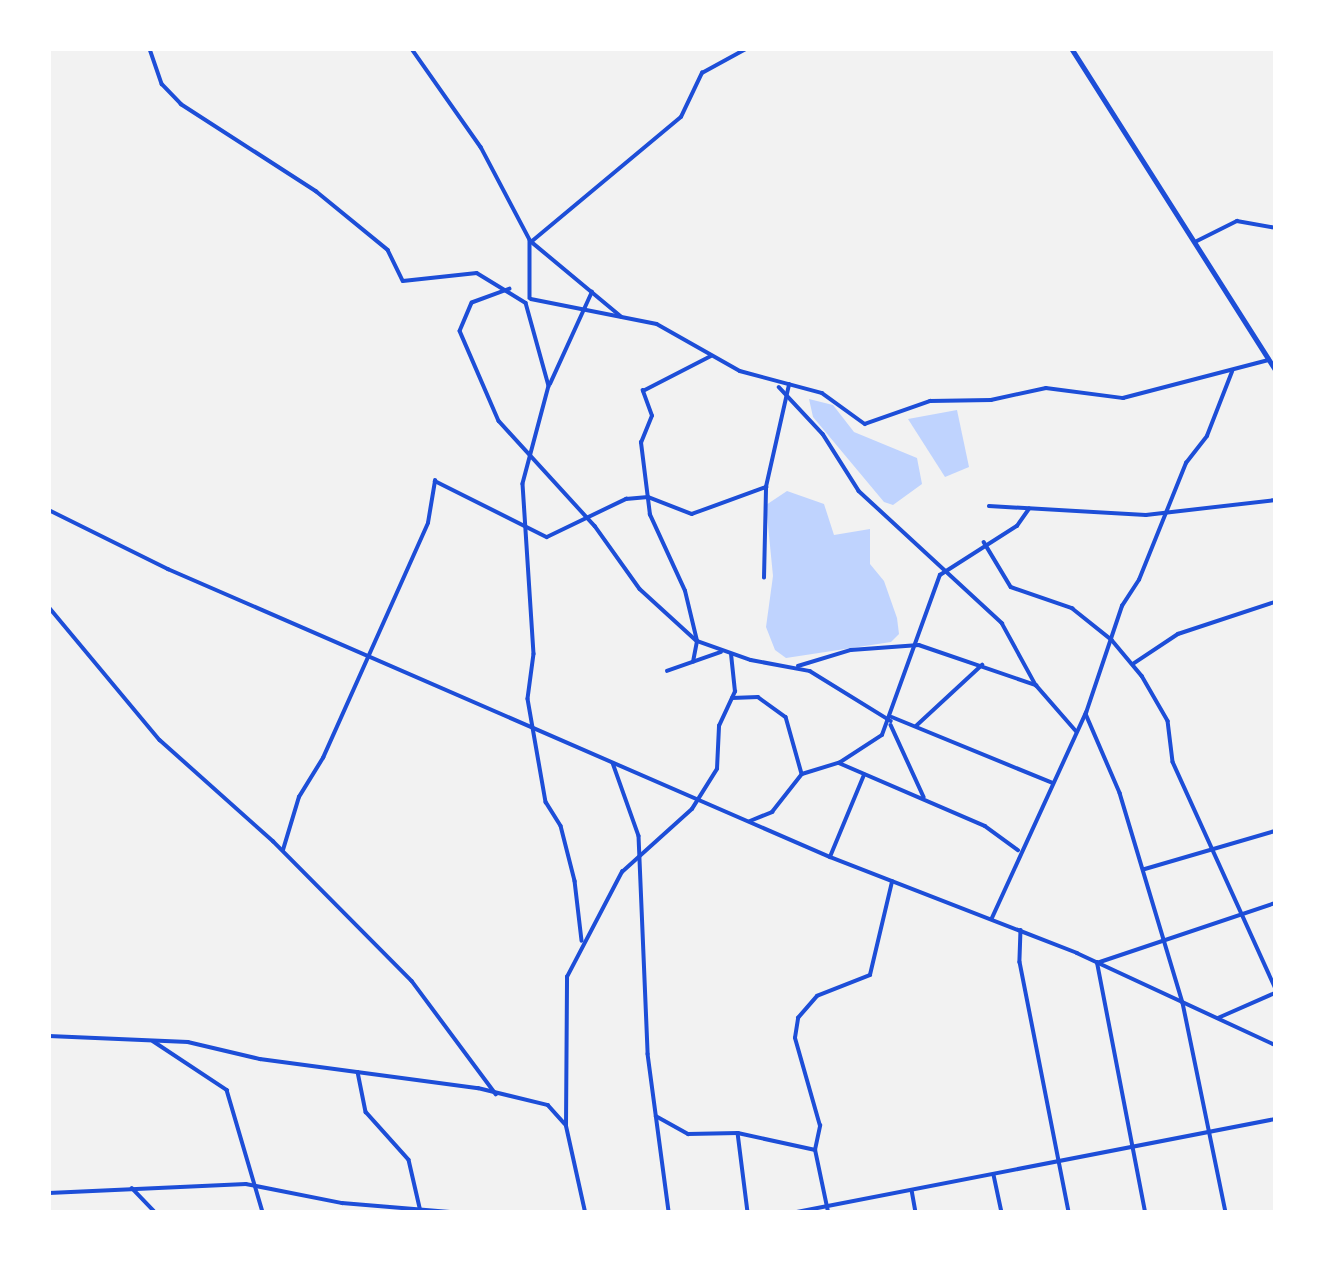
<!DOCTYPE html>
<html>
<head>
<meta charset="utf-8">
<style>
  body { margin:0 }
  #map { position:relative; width:1324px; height:1261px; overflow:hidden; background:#f2f2f2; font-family:"Roboto Condensed",sans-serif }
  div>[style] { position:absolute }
  .water>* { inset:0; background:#bfd3fe }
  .minor>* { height:3.5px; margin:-1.75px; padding:0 1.75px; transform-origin:1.75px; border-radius:1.75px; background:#1d4ed8 }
  .secondary>* { height:4.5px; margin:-2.25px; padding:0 2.25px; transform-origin:2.25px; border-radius:2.25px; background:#1d4ed8 }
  span { translate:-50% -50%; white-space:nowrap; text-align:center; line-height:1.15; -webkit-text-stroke:6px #fff; paint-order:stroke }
  .frame { position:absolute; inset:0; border:51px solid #fff; pointer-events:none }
</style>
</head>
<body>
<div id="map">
  <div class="water">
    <div style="clip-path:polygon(809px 399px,833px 405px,854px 432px,917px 458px,922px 484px,893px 505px,884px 502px,813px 417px)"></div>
    <div style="clip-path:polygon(957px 410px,969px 467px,945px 477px,908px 419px)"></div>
    <div style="clip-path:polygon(787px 491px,824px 504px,834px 535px,870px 529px,870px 564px,884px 581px,897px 618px,899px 634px,891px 642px,786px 658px,775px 650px,766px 627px,773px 576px,766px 505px)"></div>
  </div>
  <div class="minor">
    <div style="left:150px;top:49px;width:37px;rotate:71deg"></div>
    <div style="left:162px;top:84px;width:28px;rotate:46deg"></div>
    <div style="left:181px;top:104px;width:161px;rotate:32.8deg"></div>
    <div style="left:316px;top:191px;width:93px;rotate:39.3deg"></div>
    <div style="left:388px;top:250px;width:34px;rotate:64deg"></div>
    <div style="left:403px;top:281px;width:74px;rotate:-6.2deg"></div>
    <div style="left:477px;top:273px;width:57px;rotate:31.5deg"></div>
    <div style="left:526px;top:303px;width:86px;rotate:74.5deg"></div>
    <div style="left:549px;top:386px;width:101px;rotate:104.9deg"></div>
    <div style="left:523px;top:484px;width:170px;rotate:86.3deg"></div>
    <div style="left:534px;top:654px;width:45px;rotate:97.6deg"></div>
    <div style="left:528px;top:699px;width:105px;rotate:80.1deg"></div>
    <div style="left:546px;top:802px;width:28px;rotate:58deg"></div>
    <div style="left:561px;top:826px;width:57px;rotate:75.7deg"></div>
    <div style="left:575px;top:881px;width:60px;rotate:83.3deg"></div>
    <div style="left:412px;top:49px;width:120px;rotate:54.9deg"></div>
    <div style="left:481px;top:147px;width:105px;rotate:62.2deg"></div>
    <div style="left:530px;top:240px;width:58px;rotate:90deg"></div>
    <div style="left:1195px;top:242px;width:47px;rotate:-26.6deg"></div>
    <div style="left:1237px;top:221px;width:39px;rotate:10deg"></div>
    <div style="left:510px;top:289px;width:40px;rotate:159.8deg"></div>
    <div style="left:472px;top:303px;width:30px;rotate:113deg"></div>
    <div style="left:460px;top:331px;width:98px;rotate:66.6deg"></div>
    <div style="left:499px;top:421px;width:142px;rotate:47.6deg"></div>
    <div style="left:595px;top:526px;width:77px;rotate:54.5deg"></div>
    <div style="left:640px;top:589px;width:77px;rotate:42.4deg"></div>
    <div style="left:697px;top:641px;width:57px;rotate:19.4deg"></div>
    <div style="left:751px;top:660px;width:60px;rotate:10.6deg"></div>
    <div style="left:810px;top:671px;width:95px;rotate:31.7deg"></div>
    <div style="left:531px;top:299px;width:128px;rotate:11.2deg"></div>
    <div style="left:657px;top:324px;width:95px;rotate:29.5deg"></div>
    <div style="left:740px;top:371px;width:85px;rotate:15deg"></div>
    <div style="left:822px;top:393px;width:53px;rotate:35.8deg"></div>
    <div style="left:865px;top:424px;width:69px;rotate:-19.5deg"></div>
    <div style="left:930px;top:401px;width:61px;rotate:-0.9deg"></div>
    <div style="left:991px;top:400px;width:56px;rotate:-12.3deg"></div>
    <div style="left:1046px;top:388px;width:78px;rotate:7.4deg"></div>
    <div style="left:1123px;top:398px;width:151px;rotate:-14.6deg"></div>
    <div style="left:621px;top:317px;width:117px;rotate:-140.2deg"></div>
    <div style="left:531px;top:242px;width:195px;rotate:-39.8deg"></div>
    <div style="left:681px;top:117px;width:49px;rotate:-64.5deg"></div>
    <div style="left:702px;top:73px;width:50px;rotate:-28.6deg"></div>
    <div style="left:550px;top:384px;width:101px;rotate:-65.5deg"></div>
    <div style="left:779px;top:387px;width:64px;rotate:46.9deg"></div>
    <div style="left:823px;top:434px;width:67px;rotate:57.7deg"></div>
    <div style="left:859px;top:491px;width:195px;rotate:42.7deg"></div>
    <div style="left:1002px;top:623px;width:71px;rotate:61.3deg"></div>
    <div style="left:1036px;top:685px;width:62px;rotate:48.9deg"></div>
    <div style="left:989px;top:506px;width:157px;rotate:3.3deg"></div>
    <div style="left:1146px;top:515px;width:130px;rotate:-6.6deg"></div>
    <div style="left:49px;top:510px;width:133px;rotate:26.4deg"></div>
    <div style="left:168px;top:569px;width:722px;rotate:23.51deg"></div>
    <div style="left:830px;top:857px;width:265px;rotate:21.2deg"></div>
    <div style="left:1077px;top:953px;width:218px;rotate:24.9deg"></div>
    <div style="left:984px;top:542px;width:52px;rotate:59deg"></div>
    <div style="left:1011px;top:587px;width:65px;rotate:19deg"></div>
    <div style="left:1072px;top:608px;width:51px;rotate:38.7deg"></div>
    <div style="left:1112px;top:640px;width:47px;rotate:50.2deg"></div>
    <div style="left:1142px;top:676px;width:52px;rotate:60deg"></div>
    <div style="left:1168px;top:721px;width:41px;rotate:83deg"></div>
    <div style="left:1173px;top:762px;width:247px;rotate:65.6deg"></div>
    <div style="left:764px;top:578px;width:91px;rotate:-88.7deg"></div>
    <div style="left:766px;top:487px;width:105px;rotate:-77.3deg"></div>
    <div style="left:49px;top:607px;width:173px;rotate:50.2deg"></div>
    <div style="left:160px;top:740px;width:152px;rotate:41.8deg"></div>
    <div style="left:273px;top:841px;width:197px;rotate:45.2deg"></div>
    <div style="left:412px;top:981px;width:141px;rotate:53.4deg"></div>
    <div style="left:693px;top:662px;width:21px;rotate:-79deg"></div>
    <div style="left:697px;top:641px;width:51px;rotate:-103.5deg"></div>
    <div style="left:685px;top:591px;width:84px;rotate:-114.7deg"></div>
    <div style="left:650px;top:515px;width:73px;rotate:-97.1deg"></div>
    <div style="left:641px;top:443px;width:29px;rotate:-68deg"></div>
    <div style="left:652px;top:416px;width:27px;rotate:-110deg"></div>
    <div style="left:643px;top:391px;width:76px;rotate:-27.2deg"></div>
    <div style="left:1133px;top:664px;width:54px;rotate:-33.7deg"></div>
    <div style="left:1178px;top:634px;width:102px;rotate:-18.3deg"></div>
    <div style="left:798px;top:666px;width:55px;rotate:-16.8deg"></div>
    <div style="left:851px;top:650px;width:68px;rotate:-4.2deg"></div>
    <div style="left:919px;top:645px;width:124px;rotate:18.9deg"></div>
    <div style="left:667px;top:671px;width:57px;rotate:-19.4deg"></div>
    <div style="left:732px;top:698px;width:26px;rotate:-2deg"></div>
    <div style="left:758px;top:697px;width:34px;rotate:36deg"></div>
    <div style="left:786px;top:717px;width:59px;rotate:74.3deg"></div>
    <div style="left:1086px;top:714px;width:86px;rotate:66.7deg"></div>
    <div style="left:1120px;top:793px;width:219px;rotate:73.3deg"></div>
    <div style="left:1183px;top:1003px;width:213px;rotate:78.4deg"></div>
    <div style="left:892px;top:717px;width:174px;rotate:22.3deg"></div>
    <div style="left:891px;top:725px;width:79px;rotate:65.4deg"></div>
    <div style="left:916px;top:726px;width:90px;rotate:-42.7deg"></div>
    <div style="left:613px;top:763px;width:77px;rotate:70.4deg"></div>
    <div style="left:639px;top:836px;width:218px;rotate:87.6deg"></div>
    <div style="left:648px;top:1054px;width:159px;rotate:82.4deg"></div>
    <div style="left:839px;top:763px;width:159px;rotate:23.3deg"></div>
    <div style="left:985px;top:826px;width:41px;rotate:36deg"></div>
    <div style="left:750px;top:821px;width:24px;rotate:-22deg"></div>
    <div style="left:772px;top:812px;width:48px;rotate:-51.7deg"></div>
    <div style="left:802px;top:774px;width:39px;rotate:-17deg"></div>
    <div style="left:839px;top:763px;width:51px;rotate:-33.1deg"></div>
    <div style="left:882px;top:735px;width:170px;rotate:-70.1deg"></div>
    <div style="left:940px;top:575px;width:91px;rotate:-32.5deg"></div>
    <div style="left:1017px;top:526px;width:21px;rotate:-55deg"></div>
    <div style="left:283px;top:850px;width:55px;rotate:-73.2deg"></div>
    <div style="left:299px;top:797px;width:46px;rotate:-58.4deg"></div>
    <div style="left:323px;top:758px;width:257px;rotate:-65.9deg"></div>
    <div style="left:428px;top:523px;width:43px;rotate:-80.5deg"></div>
    <div style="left:435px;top:481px;width:125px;rotate:26.6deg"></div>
    <div style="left:547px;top:537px;width:88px;rotate:-25.7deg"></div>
    <div style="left:626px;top:499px;width:22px;rotate:-5deg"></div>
    <div style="left:648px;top:497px;width:47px;rotate:21.1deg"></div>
    <div style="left:692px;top:514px;width:79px;rotate:-20deg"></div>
    <div style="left:830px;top:857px;width:89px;rotate:-67.5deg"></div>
    <div style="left:1145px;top:869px;width:135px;rotate:-16.3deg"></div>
    <div style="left:992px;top:918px;width:226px;rotate:-65.4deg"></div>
    <div style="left:1086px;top:713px;width:113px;rotate:-71.4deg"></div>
    <div style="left:1122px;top:606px;width:31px;rotate:-57deg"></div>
    <div style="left:1139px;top:580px;width:126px;rotate:-68.1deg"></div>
    <div style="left:1186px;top:463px;width:34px;rotate:-52deg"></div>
    <div style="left:1207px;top:436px;width:69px;rotate:-68.7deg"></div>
    <div style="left:1021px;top:930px;width:32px;rotate:92deg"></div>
    <div style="left:1020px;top:962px;width:255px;rotate:78.9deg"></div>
    <div style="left:1218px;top:1018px;width:62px;rotate:-23.7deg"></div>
    <div style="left:49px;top:1036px;width:139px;rotate:2.5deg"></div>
    <div style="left:188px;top:1042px;width:74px;rotate:13.3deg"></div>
    <div style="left:260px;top:1059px;width:220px;rotate:7.6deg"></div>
    <div style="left:478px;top:1088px;width:72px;rotate:13.7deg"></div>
    <div style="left:548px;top:1105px;width:25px;rotate:48deg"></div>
    <div style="left:153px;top:1041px;width:89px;rotate:33.5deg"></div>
    <div style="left:227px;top:1090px;width:127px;rotate:73.6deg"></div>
    <div style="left:358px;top:1072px;width:41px;rotate:78.7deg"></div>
    <div style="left:366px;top:1112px;width:64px;rotate:48.1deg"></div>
    <div style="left:409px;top:1160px;width:53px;rotate:77deg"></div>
    <div style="left:656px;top:1116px;width:37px;rotate:29deg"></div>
    <div style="left:688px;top:1134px;width:50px;rotate:-1.1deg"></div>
    <div style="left:738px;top:1133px;width:79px;rotate:12.4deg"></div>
    <div style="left:738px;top:1133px;width:80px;rotate:82.8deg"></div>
    <div style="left:994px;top:1175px;width:38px;rotate:78deg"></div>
    <div style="left:132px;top:1188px;width:33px;rotate:46deg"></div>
    <div style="left:912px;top:1190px;width:22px;rotate:80deg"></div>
    <div style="left:49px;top:1193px;width:197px;rotate:-2.6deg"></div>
    <div style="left:246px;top:1184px;width:98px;rotate:11.2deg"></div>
    <div style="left:342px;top:1203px;width:108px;rotate:4.8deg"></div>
    <div style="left:585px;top:1212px;width:88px;rotate:-102.5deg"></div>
    <div style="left:566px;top:1126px;width:149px;rotate:-89.6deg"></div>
    <div style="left:567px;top:977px;width:119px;rotate:-62.4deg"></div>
    <div style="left:622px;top:872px;width:94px;rotate:-42deg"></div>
    <div style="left:692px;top:809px;width:47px;rotate:-58deg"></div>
    <div style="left:717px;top:769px;width:43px;rotate:-87.3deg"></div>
    <div style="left:719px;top:726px;width:38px;rotate:-65deg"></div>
    <div style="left:735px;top:692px;width:37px;rotate:-96deg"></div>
    <div style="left:797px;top:1212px;width:487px;rotate:-11deg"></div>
    <div style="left:828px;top:1212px;width:63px;rotate:-101.8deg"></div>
    <div style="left:815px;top:1150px;width:25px;rotate:-78deg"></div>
    <div style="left:820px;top:1126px;width:91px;rotate:-105.9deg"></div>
    <div style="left:795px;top:1038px;width:20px;rotate:-81deg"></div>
    <div style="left:798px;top:1018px;width:29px;rotate:-49deg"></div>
    <div style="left:817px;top:996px;width:57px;rotate:-21.6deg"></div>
    <div style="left:870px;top:975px;width:96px;rotate:-76.7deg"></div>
    <div style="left:1145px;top:1212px;width:254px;rotate:-100.9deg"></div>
    <div style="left:1097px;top:963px;width:188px;rotate:-18.6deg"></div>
  </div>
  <div class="secondary">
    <div style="left:1072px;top:49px;width:379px;rotate:57.6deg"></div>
  </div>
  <div class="frame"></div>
</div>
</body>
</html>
